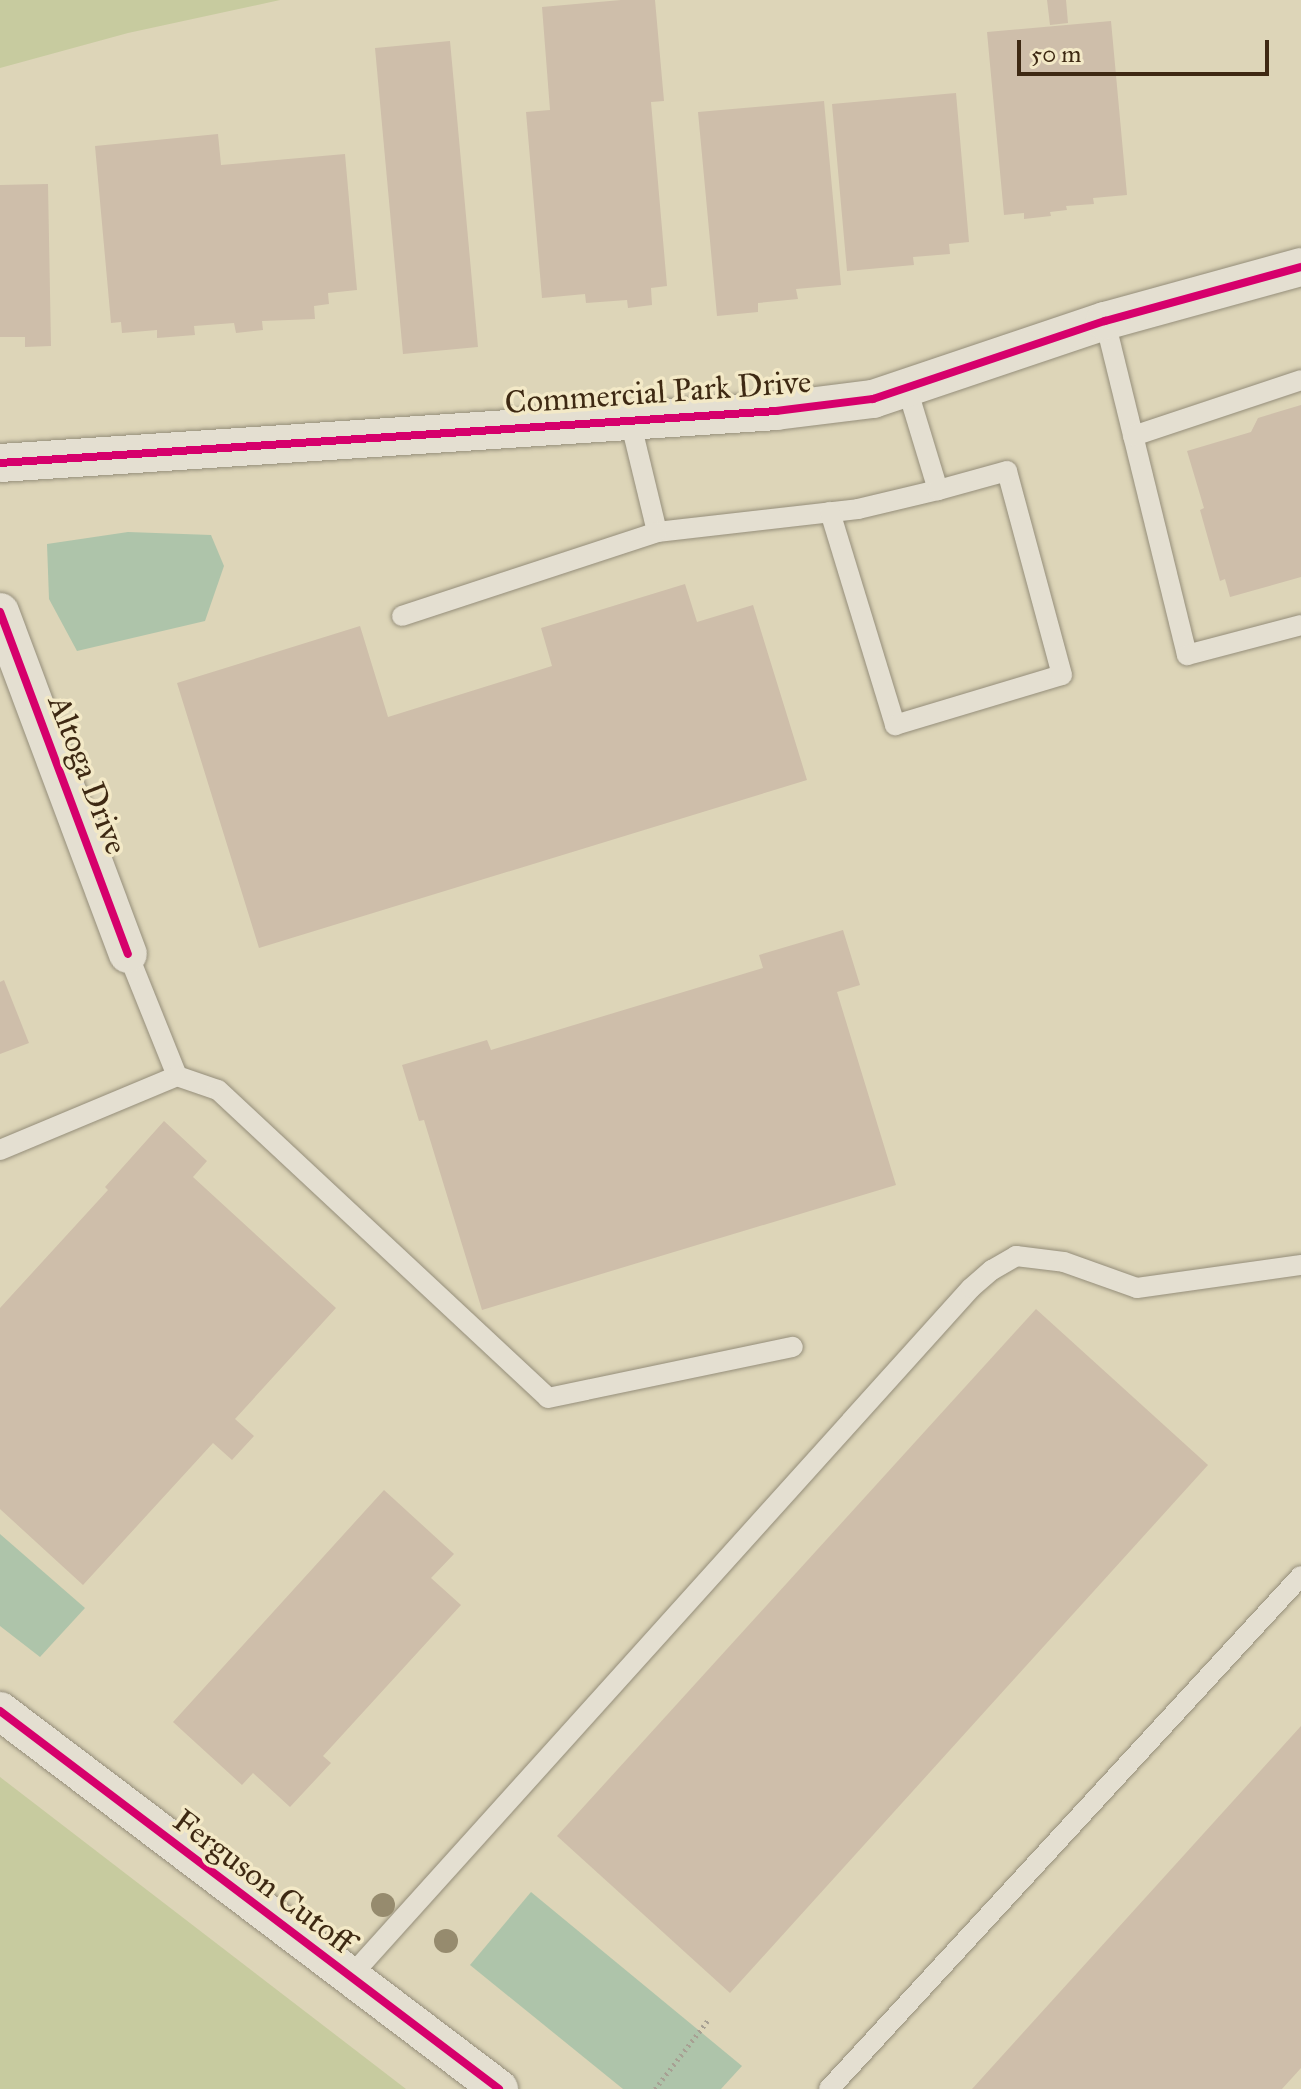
<!DOCTYPE html>
<html>
<head>
<meta charset="utf-8">
<style>
  body { margin:0 }
  #map { position:relative; width:1301px; height:2089px; overflow:hidden; background:#ddd5b8; font-family:"IM FELL Great Primer",serif }
  div>[style] { position:absolute }
  .green>* { inset:0; background:#c7cb9f }
  .water>* { inset:0; background:#aec4aa }
  .building>* { inset:0; background:#cebeaa }
  .path>* { height:5px; margin-top:-2.5px; transform-origin:0; background:repeating-linear-gradient(90deg,#a7a093 0 2px,transparent 0 6px) }
  .roads { filter:drop-shadow(0 0 2px #958e7a) drop-shadow(0 0 2px #958e7a) }
  .lane>* { height:20px; margin:-10px; padding:0 10px; transform-origin:10px; border-radius:10px; background:#e4dfd1 }
  .street>* { height:38px; margin:-19px; padding:0 19px; transform-origin:19px; border-radius:19px; background:#e4dfd1 }
  .cycleway>* { height:8px; margin:-4px; padding:0 4px; transform-origin:4px; border-radius:4px; background:#d6006c }
  .trees>* { width:24px; height:24px; margin:-12px; border-radius:50%; background:#968b6e }
  span { translate:-50% -50%; white-space:nowrap; text-align:center; line-height:1.15; -webkit-text-stroke:7px #f3e9c7; paint-order:stroke }
  .street-label { font-size:32px; color:#3e2913 }
  .scale { position:absolute; left:1017px; top:40px; width:252px; height:36px; box-sizing:border-box; border:4px solid #3e2913; border-top:0; padding-left:10px; font-size:24px; line-height:28px; white-space:nowrap; color:#3e2913; -webkit-text-stroke:6px #f3e9c7; paint-order:stroke }
</style>
</head>
<body>
<div id="map">
  <div class="green">
    <div style="clip-path:polygon(0 0,280px 0,128px 33px,0 68px)"></div>
    <div style="clip-path:polygon(0 1777px,406px 2089px,0 2089px)"></div>
  </div>
  <div class="water">
    <div style="clip-path:polygon(128px 532px,211px 535px,224px 566px,205px 621px,77px 651px,49px 599px,47px 544px)"></div>
    <div style="clip-path:polygon(0 1534px,85px 1608px,40px 1657px,0 1626px)"></div>
    <div style="clip-path:polygon(531px 1892px,742px 2066px,721px 2089px,623px 2089px,470px 1965px)"></div>
  </div>
  <div class="building">
    <div style="clip-path:polygon(621px 0,655px 0,664px 101px,651px 102px,667px 286px,651px 288px,652px 305px,628px 308px,627px 300px,586px 303px,585px 294px,542px 298px,526px 112px,550px 110px,542px 7px)"></div>
    <div style="clip-path:polygon(1047px 0,1066px 0,1068px 23px,1050px 25px)"></div>
    <div style="clip-path:polygon(1111px 21px,1127px 195px,1093px 198px,1094px 204px,1066px 206px,1067px 210px,1050px 212px,1051px 216px,1024px 219px,1024px 213px,1004px 215px,987px 32px)"></div>
    <div style="clip-path:polygon(450px 41px,478px 347px,403px 354px,375px 48px)"></div>
    <div style="clip-path:polygon(956px 93px,969px 242px,949px 244px,950px 254px,913px 257px,914px 265px,847px 271px,832px 104px)"></div>
    <div style="clip-path:polygon(824px 101px,841px 285px,796px 289px,798px 299px,758px 303px,758px 312px,717px 316px,698px 112px)"></div>
    <div style="clip-path:polygon(218px 134px,221px 165px,345px 154px,357px 290px,328px 293px,329px 304px,314px 306px,315px 319px,262px 321px,263px 330px,236px 333px,234px 323px,194px 326px,195px 335px,157px 338px,157px 330px,122px 333px,121px 322px,111px 323px,95px 146px)"></div>
    <div style="clip-path:polygon(48px 184px,51px 346px,25px 347px,25px 337px,0 337px,0 185px)"></div>
    <div style="clip-path:polygon(1301px 405px,1301px 577px,1230px 597px,1225px 579px,1220px 581px,1200px 510px,1204px 508px,1187px 451px,1251px 432px,1258px 418px)"></div>
    <div style="clip-path:polygon(685px 584px,697px 622px,753px 605px,807px 780px,259px 948px,177px 683px,360px 626px,388px 717px,552px 666px,541px 628px)"></div>
    <div style="clip-path:polygon(843px 930px,860px 985px,837px 992px,896px 1185px,482px 1310px,424px 1120px,419px 1121px,402px 1065px,487px 1040px,491px 1050px,763px 968px,759px 955px)"></div>
    <div style="clip-path:polygon(4px 980px,29px 1043px,0 1054px,0 982px)"></div>
    <div style="clip-path:polygon(164px 1121px,207px 1161px,193px 1177px,336px 1308px,235px 1419px,254px 1436px,232px 1460px,213px 1443px,83px 1585px,0 1509px,0 1308px,108px 1190px,105px 1187px)"></div>
    <div style="clip-path:polygon(1036px 1309px,1208px 1465px,730px 1993px,557px 1836px)"></div>
    <div style="clip-path:polygon(384px 1490px,454px 1554px,431px 1578px,461px 1605px,323px 1756px,331px 1763px,290px 1807px,253px 1773px,242px 1785px,173px 1722px)"></div>
    <div style="clip-path:polygon(1301px 1726px,1301px 2068px,1282px 2089px,972px 2089px)"></div>
  </div>
  <div class="path">
    <div style="left:655px;top:2089px;width:88px;rotate:-52.4deg"></div>
  </div>
  <div class="roads">
    <div class="lane">
      <div style="left:1105px;top:321px;width:344px;rotate:76.2deg"></div>
      <div style="left:1187px;top:655px;width:118px;rotate:-14.7deg"></div>
      <div style="left:630px;top:420px;width:115px;rotate:76.4deg"></div>
      <div style="left:657px;top:532px;width:202px;rotate:-6.5deg"></div>
      <div style="left:858px;top:509px;width:82px;rotate:-13.4deg"></div>
      <div style="left:938px;top:490px;width:107px;rotate:-106.9deg"></div>
      <div style="left:1133px;top:436px;width:177px;rotate:-18.4deg"></div>
      <div style="left:830px;top:512px;width:223px;rotate:73deg"></div>
      <div style="left:895px;top:725px;width:174px;rotate:-16.7deg"></div>
      <div style="left:1062px;top:675px;width:211px;rotate:-105.1deg"></div>
      <div style="left:1007px;top:471px;width:72px;rotate:164.6deg"></div>
      <div style="left:402px;top:616px;width:268px;rotate:-18.2deg"></div>
      <div style="left:128px;top:954px;width:131px;rotate:68.1deg"></div>
      <div style="left:0;top:1150px;width:192px;rotate:-22.7deg"></div>
      <div style="left:177px;top:1076px;width:43px;rotate:18.9deg"></div>
      <div style="left:218px;top:1090px;width:451px;rotate:43deg"></div>
      <div style="left:548px;top:1398px;width:250px;rotate:-11.8deg"></div>
      <div style="left:349px;top:1978px;width:929px;rotate:-47.97deg"></div>
      <div style="left:971px;top:1288px;width:28px;rotate:-41deg"></div>
      <div style="left:992px;top:1270px;width:28px;rotate:-30deg"></div>
      <div style="left:1016px;top:1256px;width:48px;rotate:7.1deg"></div>
      <div style="left:1064px;top:1262px;width:77px;rotate:19.6deg"></div>
      <div style="left:1137px;top:1288px;width:166px;rotate:-8deg"></div>
      <div style="left:829px;top:2089px;width:697px;rotate:-47.38deg"></div>
    </div>
    <div class="street">
      <div style="left:0;top:463px;width:778px;rotate:-3.83deg"></div>
      <div style="left:776px;top:411px;width:98px;rotate:-7.1deg"></div>
      <div style="left:873px;top:399px;width:245px;rotate:-18.6deg"></div>
      <div style="left:1105px;top:321px;width:203px;rotate:-15.4deg"></div>
      <div style="left:0;top:612px;width:365px;rotate:69.5deg"></div>
      <div style="left:0;top:1711px;width:626px;rotate:37.14deg"></div>
    </div>
  </div>
  <div class="cycleway">
    <div style="left:0;top:463px;width:778px;rotate:-3.83deg"></div>
    <div style="left:776px;top:411px;width:98px;rotate:-7.1deg"></div>
    <div style="left:873px;top:399px;width:245px;rotate:-18.6deg"></div>
    <div style="left:1105px;top:321px;width:203px;rotate:-15.4deg"></div>
    <div style="left:0;top:612px;width:365px;rotate:69.5deg"></div>
    <div style="left:0;top:1711px;width:626px;rotate:37.14deg"></div>
  </div>
  <div class="trees">
    <div style="left:383px;top:1905px"></div>
    <div style="left:446px;top:1941px"></div>
  </div>
  <div class="street-label">
    <span style="left:658px;top:393px;rotate:-4deg">Commercial Park Drive</span>
    <span style="left:87px;top:775px;rotate:69deg">Altoga Drive</span>
    <span style="left:263px;top:1882px;rotate:37deg">Ferguson Cutoff</span>
  </div>
  <div class="scale">50 m</div>
</div>
</body>
</html>
